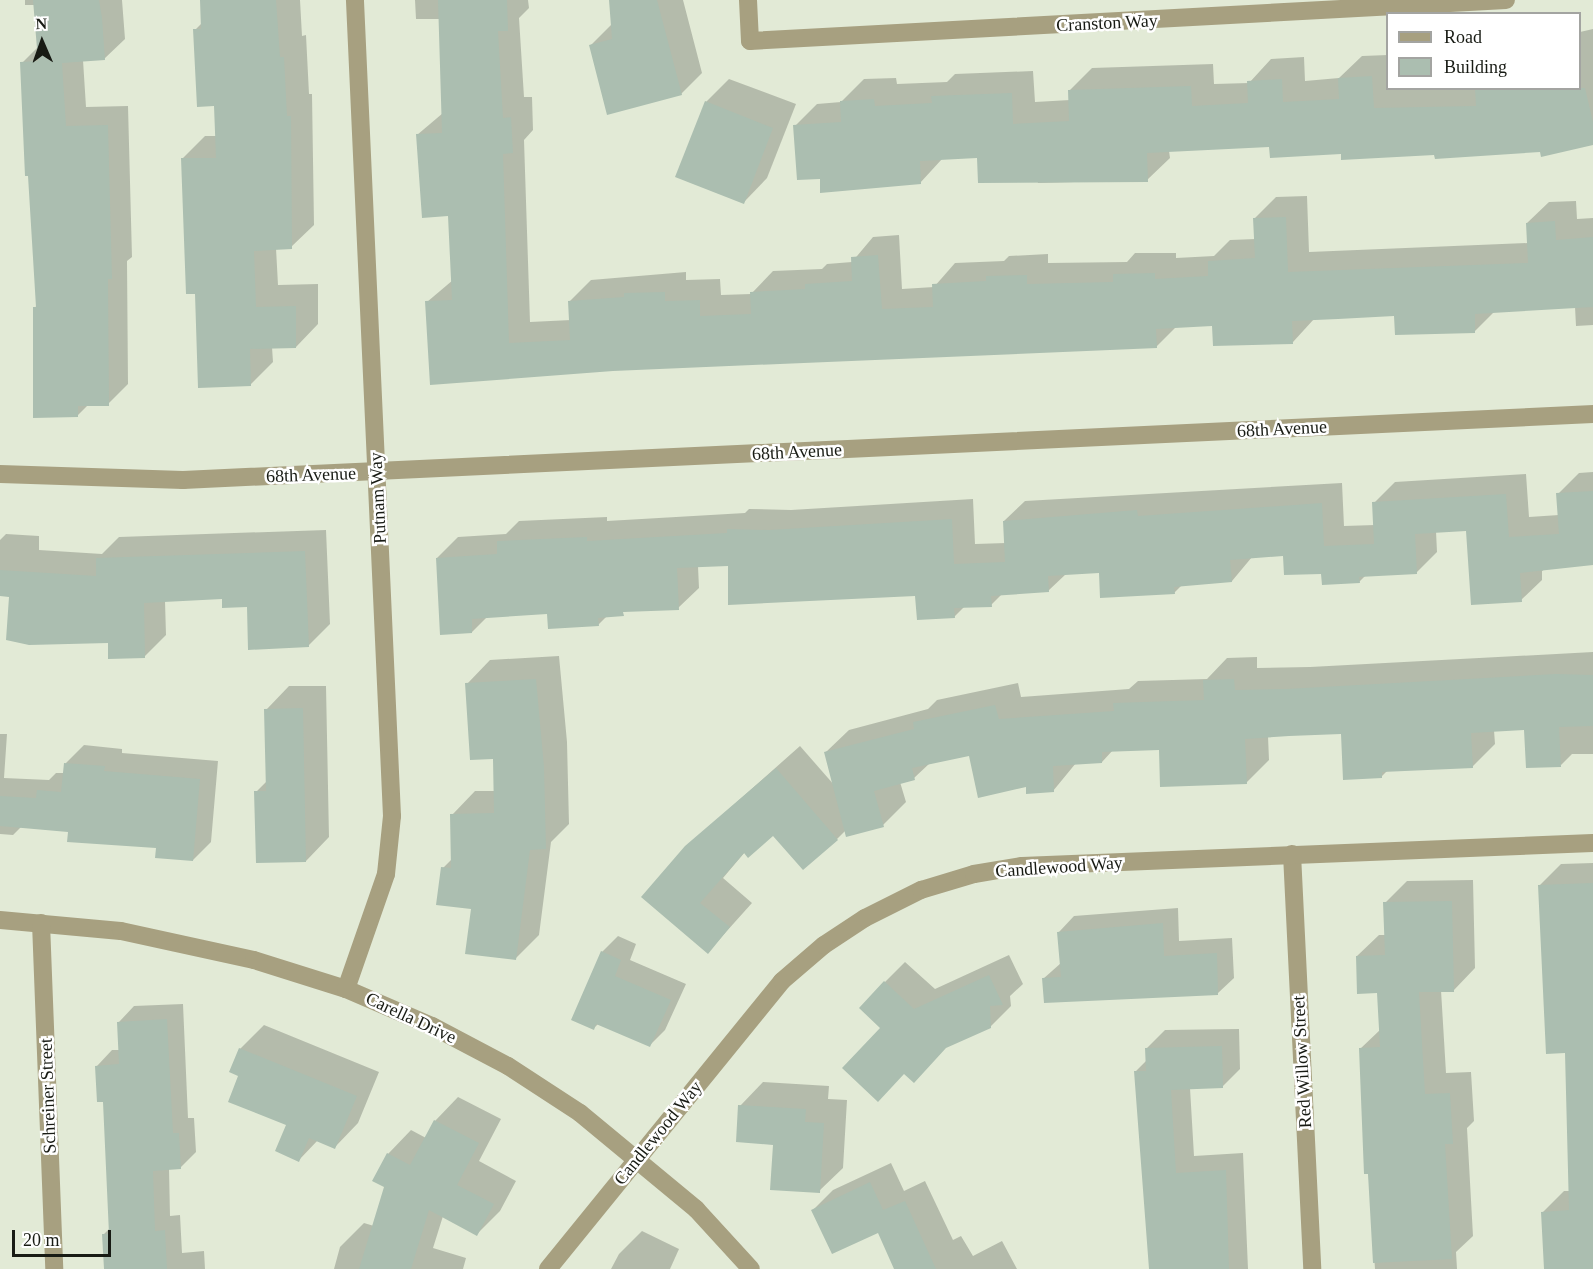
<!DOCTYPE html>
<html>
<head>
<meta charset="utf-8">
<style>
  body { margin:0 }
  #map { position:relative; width:1593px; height:1269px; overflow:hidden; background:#e2ead6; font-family:Georgia,serif }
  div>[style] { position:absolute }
  .shadow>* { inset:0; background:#0003 }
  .building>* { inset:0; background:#abbeb0 }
  .minor>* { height:18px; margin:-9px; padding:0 9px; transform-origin:9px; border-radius:9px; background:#a7a080 }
  .tertiary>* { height:18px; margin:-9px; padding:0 9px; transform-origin:9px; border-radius:9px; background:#a7a080 }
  span { translate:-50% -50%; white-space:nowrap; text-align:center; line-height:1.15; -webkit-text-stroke:5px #fff; paint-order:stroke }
  .street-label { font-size:18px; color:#181b14 }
  .legend { position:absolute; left:1386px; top:12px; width:195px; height:78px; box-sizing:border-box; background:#fff; border:2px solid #a3a4a1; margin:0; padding:8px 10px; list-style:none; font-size:18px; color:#181b14 }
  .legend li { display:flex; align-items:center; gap:12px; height:30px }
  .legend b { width:30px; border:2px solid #a3a4a1 }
  .north { position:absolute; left:12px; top:12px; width:60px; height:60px; -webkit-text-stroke:4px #fff; paint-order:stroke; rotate:358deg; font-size:16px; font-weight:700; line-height:24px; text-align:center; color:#181b14 }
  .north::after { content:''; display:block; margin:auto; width:21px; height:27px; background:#181b14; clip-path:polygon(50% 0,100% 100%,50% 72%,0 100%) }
  .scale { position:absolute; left:12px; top:1230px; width:99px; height:27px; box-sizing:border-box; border:3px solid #181b14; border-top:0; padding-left:8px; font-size:18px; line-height:21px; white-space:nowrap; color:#181b14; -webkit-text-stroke:4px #fff; paint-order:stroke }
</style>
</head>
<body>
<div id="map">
  <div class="shadow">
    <div style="clip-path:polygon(25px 0,122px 0,125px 39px,104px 59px,83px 60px,86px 107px,128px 106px,132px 257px,127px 261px,128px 384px,108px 404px,89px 404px,77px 416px,34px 308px,38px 305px,22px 63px,38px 47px,35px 5px,25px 5px)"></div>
    <div style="clip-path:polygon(202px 0,300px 0,302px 36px,306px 35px,309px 94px,312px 94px,314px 225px,291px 247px,276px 248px,278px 285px,318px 284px,318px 324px,296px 347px,272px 347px,273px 362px,250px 385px,197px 292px,182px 159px,205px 136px,217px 136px,216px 104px,195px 30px,203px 22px)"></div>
    <div style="clip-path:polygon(415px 0,528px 0,529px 8px,519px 18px,524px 97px,532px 97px,533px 130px,524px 140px,530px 322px,571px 320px,570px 301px,591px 280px,686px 272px,686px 280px,720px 279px,721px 295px,751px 294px,773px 271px,822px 269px,827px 264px,852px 262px,873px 237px,899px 235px,902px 289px,934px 287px,955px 263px,1004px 261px,1009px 256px,1048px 254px,1048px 263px,1127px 262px,1135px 253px,1176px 253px,1176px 258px,1214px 256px,1230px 240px,1256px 239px,1255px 218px,1276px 197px,1307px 196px,1309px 252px,1528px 243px,1527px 223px,1549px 202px,1576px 201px,1577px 219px,1593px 218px,1593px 325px,1576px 326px,1575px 307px,1495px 311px,1475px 331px,1395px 315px,1314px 319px,1293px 342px,1213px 325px,1176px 327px,1156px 347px,612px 370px,431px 383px,427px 302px,453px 280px,449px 215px,417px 135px,443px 113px,440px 19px,416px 19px)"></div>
    <div style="clip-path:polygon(611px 0,683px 0,702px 73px,681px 94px,591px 45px,612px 24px)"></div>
    <div style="clip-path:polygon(1593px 29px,1593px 144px,1541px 151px,1343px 153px,1271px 145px,1169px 151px,1170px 158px,1147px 180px,1038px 183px,1037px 179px,978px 157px,942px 159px,920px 183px,821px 177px,795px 126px,817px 104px,841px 102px,864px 79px,896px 78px,897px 84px,947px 82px,955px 74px,1033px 71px,1035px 102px,1070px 100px,1070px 90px,1092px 68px,1213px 64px,1214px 84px,1249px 83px,1271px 59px,1304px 57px,1305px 81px,1339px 78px,1362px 56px,1388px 55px,1388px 88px,1580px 88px,1580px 32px)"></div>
    <div style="clip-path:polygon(729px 79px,796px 104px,767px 178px,744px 202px,706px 102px)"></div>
    <div style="clip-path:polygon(1593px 472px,1593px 564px,1549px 566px,1542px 571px,1542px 580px,1521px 600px,1467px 530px,1436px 531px,1437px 552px,1416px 573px,1366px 575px,1359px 582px,1322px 572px,1284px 555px,1252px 557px,1232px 581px,1182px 585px,1174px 593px,1100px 572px,1066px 574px,1048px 591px,1002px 594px,991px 605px,965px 606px,954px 617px,917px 594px,729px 564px,698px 566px,699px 588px,678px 608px,627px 611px,607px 616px,598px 625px,548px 613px,487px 617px,472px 632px,437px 558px,458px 537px,506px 534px,519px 521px,607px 517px,607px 521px,745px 513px,749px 509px,791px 510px,973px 499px,975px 544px,1006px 543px,1004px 521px,1025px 501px,1342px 483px,1344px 526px,1375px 525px,1374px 503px,1395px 482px,1526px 474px,1529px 517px,1559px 515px,1558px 494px,1579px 473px)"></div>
    <div style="clip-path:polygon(326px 530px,330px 624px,308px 646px,248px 605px,223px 598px,165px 601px,166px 635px,144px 657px,11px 595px,0 595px,0 540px,6px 534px,39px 536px,39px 550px,102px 554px,119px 537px)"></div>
    <div style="clip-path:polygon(1593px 652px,1593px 754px,1572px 754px,1561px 765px,1525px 729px,1494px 730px,1495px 744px,1472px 767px,1388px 770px,1381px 777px,1342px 732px,1268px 736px,1269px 760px,1246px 783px,1161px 749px,1113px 750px,1102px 762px,1076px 763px,1053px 791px,1027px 786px,970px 754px,930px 763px,914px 778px,900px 782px,906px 802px,883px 825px,846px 830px,837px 839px,773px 834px,745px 852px,723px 878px,752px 903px,708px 952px,686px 847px,800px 746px,835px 786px,826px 752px,849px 730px,928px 709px,937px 700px,1018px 683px,1021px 697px,1129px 689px,1138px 681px,1207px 679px,1227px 658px,1257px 657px,1257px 668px,1310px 667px)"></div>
    <div style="clip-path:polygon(559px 656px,567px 742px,569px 824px,551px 842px,539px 935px,515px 959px,443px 868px,453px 858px,452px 815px,475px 791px,495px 791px,495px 757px,467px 684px,490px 660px)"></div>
    <div style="clip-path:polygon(289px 686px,326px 686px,329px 837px,306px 861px,256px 792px,268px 780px,266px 710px)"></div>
    <div style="clip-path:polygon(0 734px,7px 734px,4px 778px,49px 780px,56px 773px,65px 773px,66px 763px,84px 745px,122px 749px,122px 753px,218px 761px,211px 842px,193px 860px,157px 846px,70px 831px,22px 826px,13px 835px,0 834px)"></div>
    <div style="clip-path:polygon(1593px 863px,1593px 1269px,1545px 1269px,1542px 1213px,1564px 1191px,1570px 1191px,1567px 1052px,1539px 886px,1561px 864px)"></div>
    <div style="clip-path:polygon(1473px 880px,1475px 968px,1454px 990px,1441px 990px,1446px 1073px,1471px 1072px,1474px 1121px,1467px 1128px,1473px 1236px,1456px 1252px,1457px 1269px,1375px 1269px,1360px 1049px,1381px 1029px,1378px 992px,1357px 956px,1379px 935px,1386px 935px,1385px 903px,1407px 881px)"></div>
    <div style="clip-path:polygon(1178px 908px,1179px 941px,1232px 938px,1234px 978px,1218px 993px,1043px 979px,1061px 963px,1059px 932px,1074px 916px)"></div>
    <div style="clip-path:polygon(618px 936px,636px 944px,630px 960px,686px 984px,665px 1030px,650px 1045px,599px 1023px,594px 1028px,602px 952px)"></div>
    <div style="clip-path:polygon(1009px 955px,1023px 984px,1010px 996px,1011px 1006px,990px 1027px,882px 1028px,885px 982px,905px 962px,935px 989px)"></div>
    <div style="clip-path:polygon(183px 1004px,188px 1118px,194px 1118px,196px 1152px,180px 1168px,169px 1168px,170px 1216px,180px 1215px,182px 1253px,204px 1251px,205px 1269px,105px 1269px,103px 1235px,110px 1228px,104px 1100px,97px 1066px,112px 1050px,120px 1050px,119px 1022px,134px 1006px)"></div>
    <div style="clip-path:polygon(264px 1025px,379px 1072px,358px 1123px,335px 1147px,318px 1140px,299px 1160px,288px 1124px,240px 1075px,240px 1049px)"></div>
    <div style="clip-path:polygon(1239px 1029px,1240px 1069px,1222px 1087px,1190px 1088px,1194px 1156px,1243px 1153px,1248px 1269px,1164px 1269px,1136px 1071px,1147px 1060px,1147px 1048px,1165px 1030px)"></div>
    <div style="clip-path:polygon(763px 1082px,829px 1086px,828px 1099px,847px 1100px,843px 1168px,819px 1191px,740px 1106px)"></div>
    <div style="clip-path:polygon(458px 1097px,501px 1119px,479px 1161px,516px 1181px,500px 1211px,477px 1234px,443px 1216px,433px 1248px,466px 1258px,463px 1269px,334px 1269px,340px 1247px,364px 1223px,374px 1226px,386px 1186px,388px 1154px,411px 1130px,426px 1138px,435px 1121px)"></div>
    <div style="clip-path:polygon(891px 1163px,904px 1191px,925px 1181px,953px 1240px,961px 1236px,973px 1256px,1002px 1241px,1017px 1269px,897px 1269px,878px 1231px,813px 1210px,833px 1190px)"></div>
    <div style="clip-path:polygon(642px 1231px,679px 1249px,670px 1269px,611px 1269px,619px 1254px)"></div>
  </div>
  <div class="building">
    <div style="clip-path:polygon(33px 0,99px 0,102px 18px,105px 60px,62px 63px,66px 126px,108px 125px,112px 279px,108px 279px,109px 406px,78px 406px,78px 417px,33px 418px,33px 307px,36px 307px,28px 176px,25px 176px,20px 62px,38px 61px)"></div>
    <div style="clip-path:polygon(200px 0,276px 0,280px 57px,284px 57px,287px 116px,291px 116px,292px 249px,254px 251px,256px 307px,296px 306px,296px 348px,250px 349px,251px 386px,198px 388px,195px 294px,186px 294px,181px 158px,216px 158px,214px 106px,197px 107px,193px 29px,201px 29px)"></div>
    <div style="clip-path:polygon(438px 0,507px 0,508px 31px,498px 31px,503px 118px,511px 117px,513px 153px,503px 154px,509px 343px,570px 340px,568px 301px,624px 297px,624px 293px,665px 292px,665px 301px,700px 300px,700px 316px,751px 314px,750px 292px,805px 289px,805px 284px,852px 281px,851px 257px,878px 255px,882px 309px,933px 307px,932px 284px,986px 281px,986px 276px,1027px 275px,1027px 284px,1113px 282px,1113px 274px,1155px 273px,1155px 279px,1208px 276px,1208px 261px,1255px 258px,1253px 218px,1286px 217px,1288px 272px,1528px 263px,1526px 223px,1555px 221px,1556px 240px,1593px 237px,1593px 307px,1475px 314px,1475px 333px,1395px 335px,1394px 316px,1338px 319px,1292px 321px,1293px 344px,1213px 346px,1212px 326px,1156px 329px,1157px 348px,613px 371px,430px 385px,425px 301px,452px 300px,448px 216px,422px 218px,416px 134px,442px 133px)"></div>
    <div style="clip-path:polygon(609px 0,657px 0,682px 95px,607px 115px,589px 45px,612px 39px)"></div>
    <div style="clip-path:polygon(1372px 76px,1374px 108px,1476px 106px,1475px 88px,1585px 88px,1593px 122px,1593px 145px,1541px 157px,1540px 152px,1435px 159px,1434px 155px,1341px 160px,1341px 154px,1270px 158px,1269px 147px,1147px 153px,1148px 182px,978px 183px,977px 158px,920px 161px,921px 184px,820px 193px,820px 179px,797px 180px,793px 125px,841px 122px,840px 101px,874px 99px,875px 106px,932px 103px,931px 96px,1012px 93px,1013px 124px,1069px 121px,1068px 90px,1191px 86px,1192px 106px,1248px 103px,1247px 81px,1282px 79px,1283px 102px,1339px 99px,1338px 78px)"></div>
    <div style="clip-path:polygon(705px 101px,773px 128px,744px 204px,675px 177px)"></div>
    <div style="clip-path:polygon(1593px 491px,1593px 565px,1520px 573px,1522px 602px,1471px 605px,1466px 531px,1415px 534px,1417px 574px,1359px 577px,1360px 583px,1322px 585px,1321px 574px,1284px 575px,1283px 556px,1230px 560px,1232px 582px,1174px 587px,1175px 594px,1100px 598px,1099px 573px,1048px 576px,1049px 592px,991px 596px,992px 607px,954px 608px,955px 618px,917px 620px,915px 596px,728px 605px,728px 566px,677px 568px,679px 610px,623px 612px,624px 616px,598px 618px,599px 626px,548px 629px,547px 614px,472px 619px,472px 633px,440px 635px,436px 558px,497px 554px,497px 541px,587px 537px,587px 541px,727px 533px,727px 529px,769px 530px,952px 519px,954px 564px,1005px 562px,1003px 521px,1137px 510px,1138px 516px,1322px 503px,1324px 546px,1374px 544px,1372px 502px,1506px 494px,1509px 537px,1559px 534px,1556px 493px)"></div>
    <div style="clip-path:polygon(305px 551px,309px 647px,248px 650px,247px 607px,222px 608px,222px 599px,144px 603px,145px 658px,108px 659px,108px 643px,29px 645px,6px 640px,9px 597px,0 596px,0 570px,96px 576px,96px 558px)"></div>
    <div style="clip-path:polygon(1556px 674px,1593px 675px,1593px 726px,1559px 727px,1561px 767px,1526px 768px,1524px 730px,1471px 733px,1473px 768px,1382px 772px,1382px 778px,1343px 780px,1341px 734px,1289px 736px,1245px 739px,1247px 784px,1160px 787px,1159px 750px,1102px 752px,1102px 763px,1053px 766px,1054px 792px,1026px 794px,1026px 787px,978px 798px,969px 756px,912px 768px,915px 780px,874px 791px,884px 827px,846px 837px,824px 752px,914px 729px,913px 722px,995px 705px,999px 719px,1114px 711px,1113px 703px,1204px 700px,1203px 680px,1234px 679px,1235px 690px,1286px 689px)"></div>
    <div style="clip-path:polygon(536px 679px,544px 767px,546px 849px,530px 850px,516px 960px,465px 954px,471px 909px,436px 905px,441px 867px,451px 868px,450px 814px,494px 813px,493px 759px,470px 760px,465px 683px)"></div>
    <div style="clip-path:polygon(303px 708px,306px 862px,256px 863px,254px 791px,266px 791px,264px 709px)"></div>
    <div style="clip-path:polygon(64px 763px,105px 766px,104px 771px,200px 779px,193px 861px,155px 858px,156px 848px,67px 842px,68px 832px,0 826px,0 796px,36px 798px,37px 790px,61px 792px)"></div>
    <div style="clip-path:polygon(776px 768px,838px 840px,803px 870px,773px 836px,748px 858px,744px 853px,700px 903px,730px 927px,708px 954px,641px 897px,685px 846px)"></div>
    <div style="clip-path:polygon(1593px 883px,1593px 1269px,1544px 1269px,1541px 1212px,1569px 1210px,1565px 1053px,1546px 1054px,1538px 885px)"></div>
    <div style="clip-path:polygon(1452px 901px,1454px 992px,1419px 992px,1425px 1094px,1450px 1093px,1453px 1144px,1445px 1144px,1452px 1259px,1373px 1263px,1368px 1174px,1364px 1174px,1359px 1048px,1380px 1047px,1377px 993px,1357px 994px,1356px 956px,1385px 955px,1383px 902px)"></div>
    <div style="clip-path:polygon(1163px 923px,1164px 956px,1217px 953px,1218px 995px,1044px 1003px,1042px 978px,1061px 977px,1057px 932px)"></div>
    <div style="clip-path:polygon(601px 951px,621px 960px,615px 976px,671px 1000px,650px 1047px,596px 1024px,594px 1030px,571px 1020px)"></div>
    <div style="clip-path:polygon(989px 975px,1003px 1005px,990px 1006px,991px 1028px,946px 1048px,914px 1083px,904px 1074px,878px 1102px,842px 1068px,880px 1028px,859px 1008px,884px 981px,914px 1009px)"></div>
    <div style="clip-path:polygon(167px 1019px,173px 1133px,179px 1133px,181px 1169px,153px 1171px,155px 1231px,165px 1230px,167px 1269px,104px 1269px,102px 1234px,109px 1234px,103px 1102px,97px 1102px,95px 1066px,119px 1064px,117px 1022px)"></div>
    <div style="clip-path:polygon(1222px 1046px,1223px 1088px,1171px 1090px,1176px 1173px,1226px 1170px,1229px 1269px,1149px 1269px,1134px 1071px,1146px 1071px,1145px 1048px)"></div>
    <div style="clip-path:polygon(239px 1048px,357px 1096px,335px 1149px,309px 1138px,299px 1162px,275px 1151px,286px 1125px,228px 1102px,238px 1076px,229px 1072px)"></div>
    <div style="clip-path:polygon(738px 1105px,806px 1109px,805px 1122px,824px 1123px,820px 1193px,770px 1190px,773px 1145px,736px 1142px)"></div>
    <div style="clip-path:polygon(434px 1120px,479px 1143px,457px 1185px,494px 1204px,477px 1236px,429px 1210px,411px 1269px,359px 1269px,384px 1187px,372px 1181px,387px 1153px,410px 1165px)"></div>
    <div style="clip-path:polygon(870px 1182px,883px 1210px,905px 1201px,936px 1269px,894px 1269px,878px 1233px,832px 1254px,811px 1210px)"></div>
  </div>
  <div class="minor">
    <div style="left:748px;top:0;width:41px;rotate:87.2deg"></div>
    <div style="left:750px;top:41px;width:757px;rotate:-3.1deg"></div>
    <div style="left:1292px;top:854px;width:415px;rotate:87.2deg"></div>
    <div style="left:0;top:920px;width:121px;rotate:5.2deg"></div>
    <div style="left:121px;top:931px;width:136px;rotate:12.3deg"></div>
    <div style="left:254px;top:960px;width:96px;rotate:17.5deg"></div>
    <div style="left:346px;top:989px;width:94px;rotate:23.3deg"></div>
    <div style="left:432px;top:1026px;width:86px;rotate:27.8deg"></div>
    <div style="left:508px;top:1066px;width:86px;rotate:33.1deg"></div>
    <div style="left:580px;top:1113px;width:151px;rotate:39.6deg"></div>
    <div style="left:696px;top:1209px;width:81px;rotate:47.5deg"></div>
    <div style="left:41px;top:923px;width:346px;rotate:87.8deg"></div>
    <div style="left:346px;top:989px;width:122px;rotate:-70.8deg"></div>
    <div style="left:386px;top:874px;width:58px;rotate:-84.1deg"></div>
    <div style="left:392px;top:816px;width:817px;rotate:-92.6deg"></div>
    <div style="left:548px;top:1269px;width:371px;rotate:-50.9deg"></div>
    <div style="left:782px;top:981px;width:55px;rotate:-40.6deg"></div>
    <div style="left:824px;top:945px;width:49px;rotate:-33.4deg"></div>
    <div style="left:865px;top:918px;width:63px;rotate:-26.6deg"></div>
    <div style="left:921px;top:890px;width:55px;rotate:-16.8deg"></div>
    <div style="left:974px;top:874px;width:49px;rotate:-9.5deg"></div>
    <div style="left:1022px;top:866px;width:571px;rotate:-2.31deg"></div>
  </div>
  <div class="tertiary">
    <div style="left:0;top:474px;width:183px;rotate:1.9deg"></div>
    <div style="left:183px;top:480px;width:1412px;rotate:-2.68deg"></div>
  </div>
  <div class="street-label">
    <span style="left:1107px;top:23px;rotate:-3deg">Cranston Way</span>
    <span style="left:1282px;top:429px;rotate:-3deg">68th Avenue</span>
    <span style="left:797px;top:452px;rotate:-3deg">68th Avenue</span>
    <span style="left:311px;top:475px;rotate:-2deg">68th Avenue</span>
    <span style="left:378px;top:498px;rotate:-93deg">Putnam Way</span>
    <span style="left:1059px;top:867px;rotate:-4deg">Candlewood Way</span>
    <span style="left:411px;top:1018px;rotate:25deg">Carella Drive</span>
    <span style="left:1302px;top:1062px;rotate:-93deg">Red Willow Street</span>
    <span style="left:48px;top:1096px;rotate:-92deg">Schreiner Street</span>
    <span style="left:658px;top:1133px;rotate:-51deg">Candlewood Way</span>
  </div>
  <ul class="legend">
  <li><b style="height:8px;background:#a7a080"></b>Road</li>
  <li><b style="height:16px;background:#abbeb0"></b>Building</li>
  </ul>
  <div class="north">N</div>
  <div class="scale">20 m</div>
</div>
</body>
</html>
